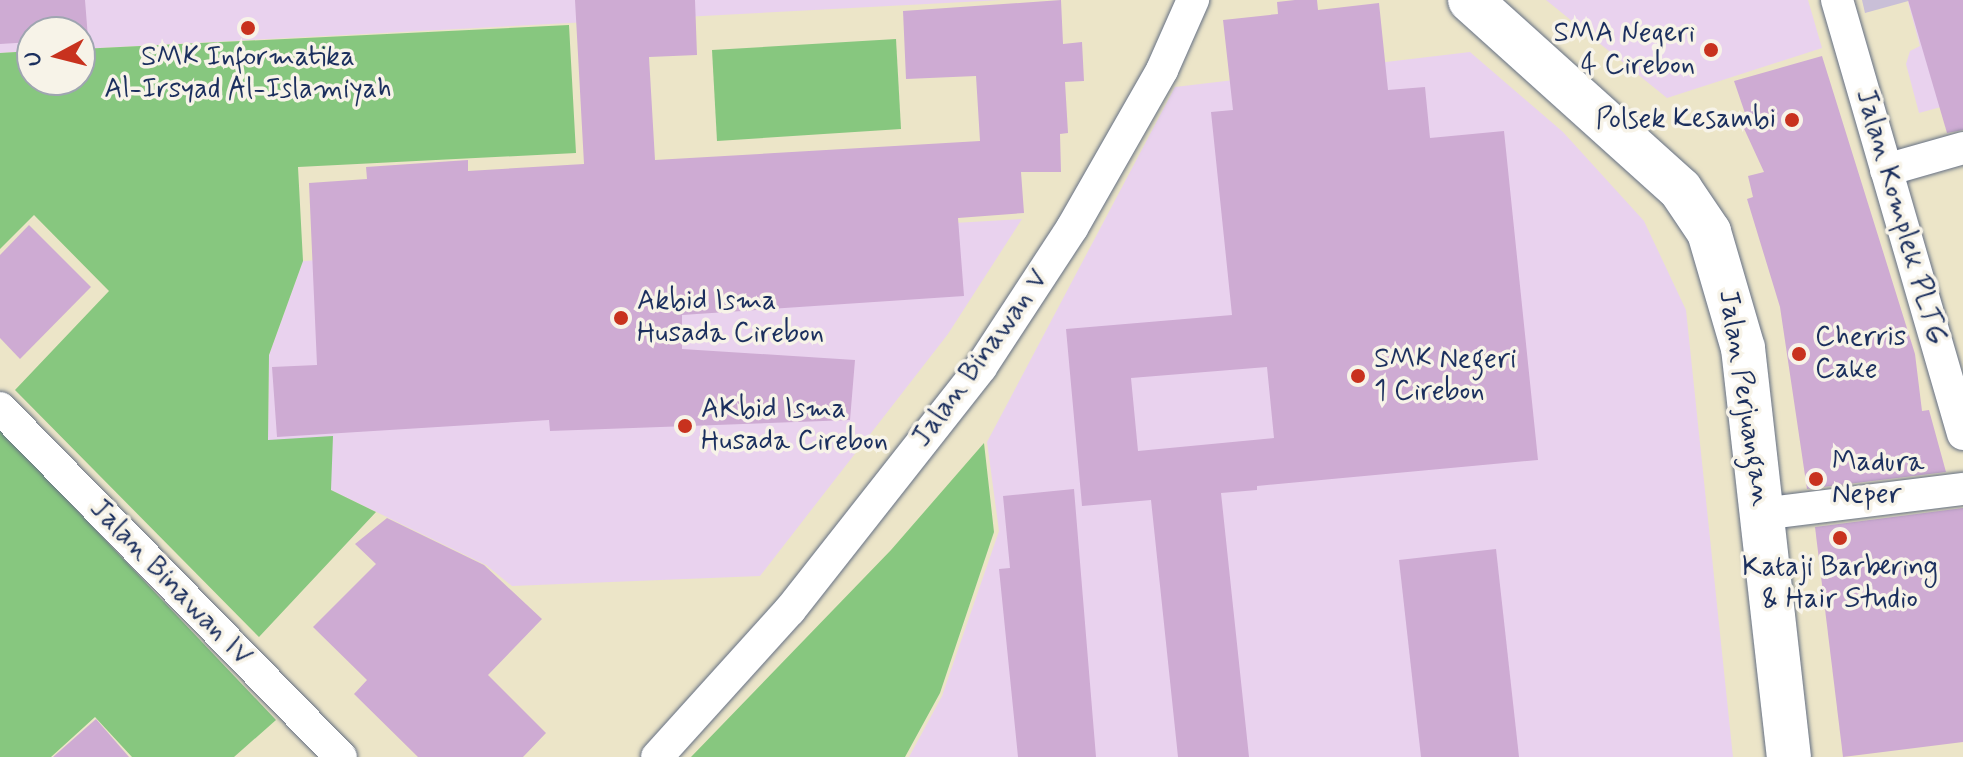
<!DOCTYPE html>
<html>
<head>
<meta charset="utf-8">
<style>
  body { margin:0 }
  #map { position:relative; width:1963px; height:757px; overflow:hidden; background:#ece5c8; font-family:Mynerve,sans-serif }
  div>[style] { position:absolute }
  .built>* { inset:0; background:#e9d2ee }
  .industrial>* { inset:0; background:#c9bfd7 }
  .green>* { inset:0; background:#87c77f }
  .building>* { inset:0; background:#ceabd3 }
  .roads { filter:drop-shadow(0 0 2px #646f83) drop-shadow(0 0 2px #646f83) }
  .street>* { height:32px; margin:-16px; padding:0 16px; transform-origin:16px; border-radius:16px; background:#fff }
  .secondary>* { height:44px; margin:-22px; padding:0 22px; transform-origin:22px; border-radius:22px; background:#fff }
  .dots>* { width:22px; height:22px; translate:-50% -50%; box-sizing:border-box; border:4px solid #f7f3e8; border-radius:50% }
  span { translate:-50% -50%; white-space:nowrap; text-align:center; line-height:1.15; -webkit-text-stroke:7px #f7f3e8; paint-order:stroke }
  .poi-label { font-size:28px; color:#1b2f5e }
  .right { translate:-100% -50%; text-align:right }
  .left { translate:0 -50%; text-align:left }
  .street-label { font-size:28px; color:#1b2f5e }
  .north { position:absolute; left:16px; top:16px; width:80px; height:80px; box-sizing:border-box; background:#f7f3e8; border:2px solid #9fa5b1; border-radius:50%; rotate:263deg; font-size:22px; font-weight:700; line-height:32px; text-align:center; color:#1b2f5e }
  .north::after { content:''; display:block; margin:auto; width:28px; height:36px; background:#c8321e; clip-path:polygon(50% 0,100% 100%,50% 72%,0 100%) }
</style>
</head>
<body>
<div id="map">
  <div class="built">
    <div style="clip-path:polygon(0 0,1002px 0,80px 49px,80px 32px,32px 32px,32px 51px,0 53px)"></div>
    <div style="clip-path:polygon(1546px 0,1808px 0,1822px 48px,1667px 98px)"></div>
    <div style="clip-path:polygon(1915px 0,1963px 101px,1919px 113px,1906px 64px,1910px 51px,1920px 46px,1908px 2px)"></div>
    <div style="clip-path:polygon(1470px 52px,1563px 132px,1644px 221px,1686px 310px,1733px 757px,909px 757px,942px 696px,999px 531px,987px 442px,1175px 87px)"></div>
    <div style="clip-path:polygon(1022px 219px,948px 334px,760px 576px,512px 586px,486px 565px,331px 490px,268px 440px,269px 355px,303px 261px)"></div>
  </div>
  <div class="industrial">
    <div style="clip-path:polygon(1862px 0,1912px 0,1865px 13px)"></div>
  </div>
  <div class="green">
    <div style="clip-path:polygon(569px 25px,576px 153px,298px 167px,303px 261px,269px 355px,268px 440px,333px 436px,331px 490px,376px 512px,259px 637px,15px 390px,109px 291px,34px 215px,0 249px,0 53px,32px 51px,32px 80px,80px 80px,80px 49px)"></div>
    <div style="clip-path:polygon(896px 39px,901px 129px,717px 141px,712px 50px)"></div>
    <div style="clip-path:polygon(0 429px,276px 720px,234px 757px,132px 757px,95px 717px,51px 757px,0 757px)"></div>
    <div style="clip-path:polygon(984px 443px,994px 532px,940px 693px,905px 757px,691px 757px,891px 550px)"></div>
  </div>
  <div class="building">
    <div style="clip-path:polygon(0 0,85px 0,88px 38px,80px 39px,80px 32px,32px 32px,32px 42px,0 44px)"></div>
    <div style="clip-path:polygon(575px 0,695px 0,697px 55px,649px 57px,655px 160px,980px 141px,976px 76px,906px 79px,903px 11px,1061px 0,1063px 44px,1082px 42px,1084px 81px,1065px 82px,1068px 133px,1060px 134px,1061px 172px,1021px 172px,1024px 213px,958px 218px,964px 296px,682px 315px,682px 349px,855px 360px,850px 420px,550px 431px,549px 420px,277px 437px,272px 367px,317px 365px,309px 183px,367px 179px,366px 167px,468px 160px,468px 171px,584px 164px)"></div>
    <div style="clip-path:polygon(evenodd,1295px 0,1317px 0,1318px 10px,1379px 3px,1388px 90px,1425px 87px,1430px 138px,1504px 131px,1538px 460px,1257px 486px,1257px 490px,1221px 493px,1249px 757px,1178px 757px,1151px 500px,1082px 506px,1066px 329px,1232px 315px,1211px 112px,1233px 110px,1223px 20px,1278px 14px,1277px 2px,1295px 0,1267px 367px,1274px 438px,1138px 451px,1131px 378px,1267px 367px)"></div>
    <div style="clip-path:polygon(1908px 0,1963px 0,1963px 130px,1947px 133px)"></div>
    <div style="clip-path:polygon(1822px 56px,1915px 354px,1922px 411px,1929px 410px,1946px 472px,1807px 489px,1780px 307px,1747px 199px,1753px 197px,1748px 176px,1764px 172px,1741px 122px,1747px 119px,1734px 81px)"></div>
    <div style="clip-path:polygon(29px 225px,91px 287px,20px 359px,0 338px,0 255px)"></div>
    <div style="clip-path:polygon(1074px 489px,1096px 757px,1018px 757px,999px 569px,1010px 568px,1003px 496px)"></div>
    <div style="clip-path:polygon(1963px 508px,1963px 742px,1843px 757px,1815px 527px)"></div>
    <div style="clip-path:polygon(387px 518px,484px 565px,542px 619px,488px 675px,546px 733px,523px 757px,418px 757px,354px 694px,367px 680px,313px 627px,376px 564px,355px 544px)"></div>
    <div style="clip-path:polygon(1496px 549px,1519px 757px,1421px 757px,1399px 560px)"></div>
    <div style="clip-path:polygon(96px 719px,129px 757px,53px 757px)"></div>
  </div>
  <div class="roads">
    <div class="street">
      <div style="left:1837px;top:0;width:452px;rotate:73.8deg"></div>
      <div style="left:1886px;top:170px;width:80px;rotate:-15.9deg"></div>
      <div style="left:0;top:408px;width:488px;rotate:45.7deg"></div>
      <div style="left:1762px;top:514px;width:203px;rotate:-7.1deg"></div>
      <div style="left:657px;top:757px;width:198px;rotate:-47.9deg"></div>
      <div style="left:790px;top:610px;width:309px;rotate:-51.8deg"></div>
      <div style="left:981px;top:367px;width:166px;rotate:-56.8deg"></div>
      <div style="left:1072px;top:228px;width:182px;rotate:-60.3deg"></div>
      <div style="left:1162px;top:70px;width:77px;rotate:-66.1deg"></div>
    </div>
    <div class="secondary">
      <div style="left:1470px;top:0;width:283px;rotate:42deg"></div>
      <div style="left:1680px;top:189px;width:52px;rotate:56deg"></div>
      <div style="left:1709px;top:232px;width:121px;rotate:73.7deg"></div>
      <div style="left:1743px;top:348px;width:412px;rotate:83.6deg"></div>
    </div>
  </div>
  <div class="dots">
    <div style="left:248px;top:28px;background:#c8321e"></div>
    <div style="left:1711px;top:50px;background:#c8321e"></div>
    <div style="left:1792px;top:120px;background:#c8321e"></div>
    <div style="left:621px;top:318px;background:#c8321e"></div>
    <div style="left:1799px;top:354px;background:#c8321e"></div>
    <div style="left:1358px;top:376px;background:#c8321e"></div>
    <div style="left:685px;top:426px;background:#c8321e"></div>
    <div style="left:1816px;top:479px;background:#c8321e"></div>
    <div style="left:1840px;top:538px;background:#c8321e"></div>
  </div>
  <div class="poi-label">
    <span class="right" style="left:1695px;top:50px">SMA Negeri<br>4 Cirebon</span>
    <span style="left:248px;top:74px">SMK Informatika<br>Al-Irsyad Al-Islamiyah</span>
    <span class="right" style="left:1776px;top:120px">Polsek Kesambi</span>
    <span class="left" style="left:637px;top:318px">Akbid Isma<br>Husada Cirebon</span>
    <span class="left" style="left:1815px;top:354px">Cherris<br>Cake</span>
    <span class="left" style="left:1374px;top:376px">SMK Negeri<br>1 Cirebon</span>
    <span class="left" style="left:701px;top:426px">AKbid Isma<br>Husada Cirebon</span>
    <span class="left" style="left:1832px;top:479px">Madura<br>Neper</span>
    <span style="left:1840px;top:584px">Kataji Barbering<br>&amp; Hair Studio</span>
  </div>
  <div class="street-label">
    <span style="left:1900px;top:217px;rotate:74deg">Jalan Komplek PLTG</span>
    <span style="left:981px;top:359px;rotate:-54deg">Jalan Binawan V</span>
    <span style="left:1744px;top:398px;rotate:81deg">Jalan Perjuangan</span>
    <span style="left:170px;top:583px;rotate:46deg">Jalan Binawan IV</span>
  </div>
  <div class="north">U</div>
</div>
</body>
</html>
